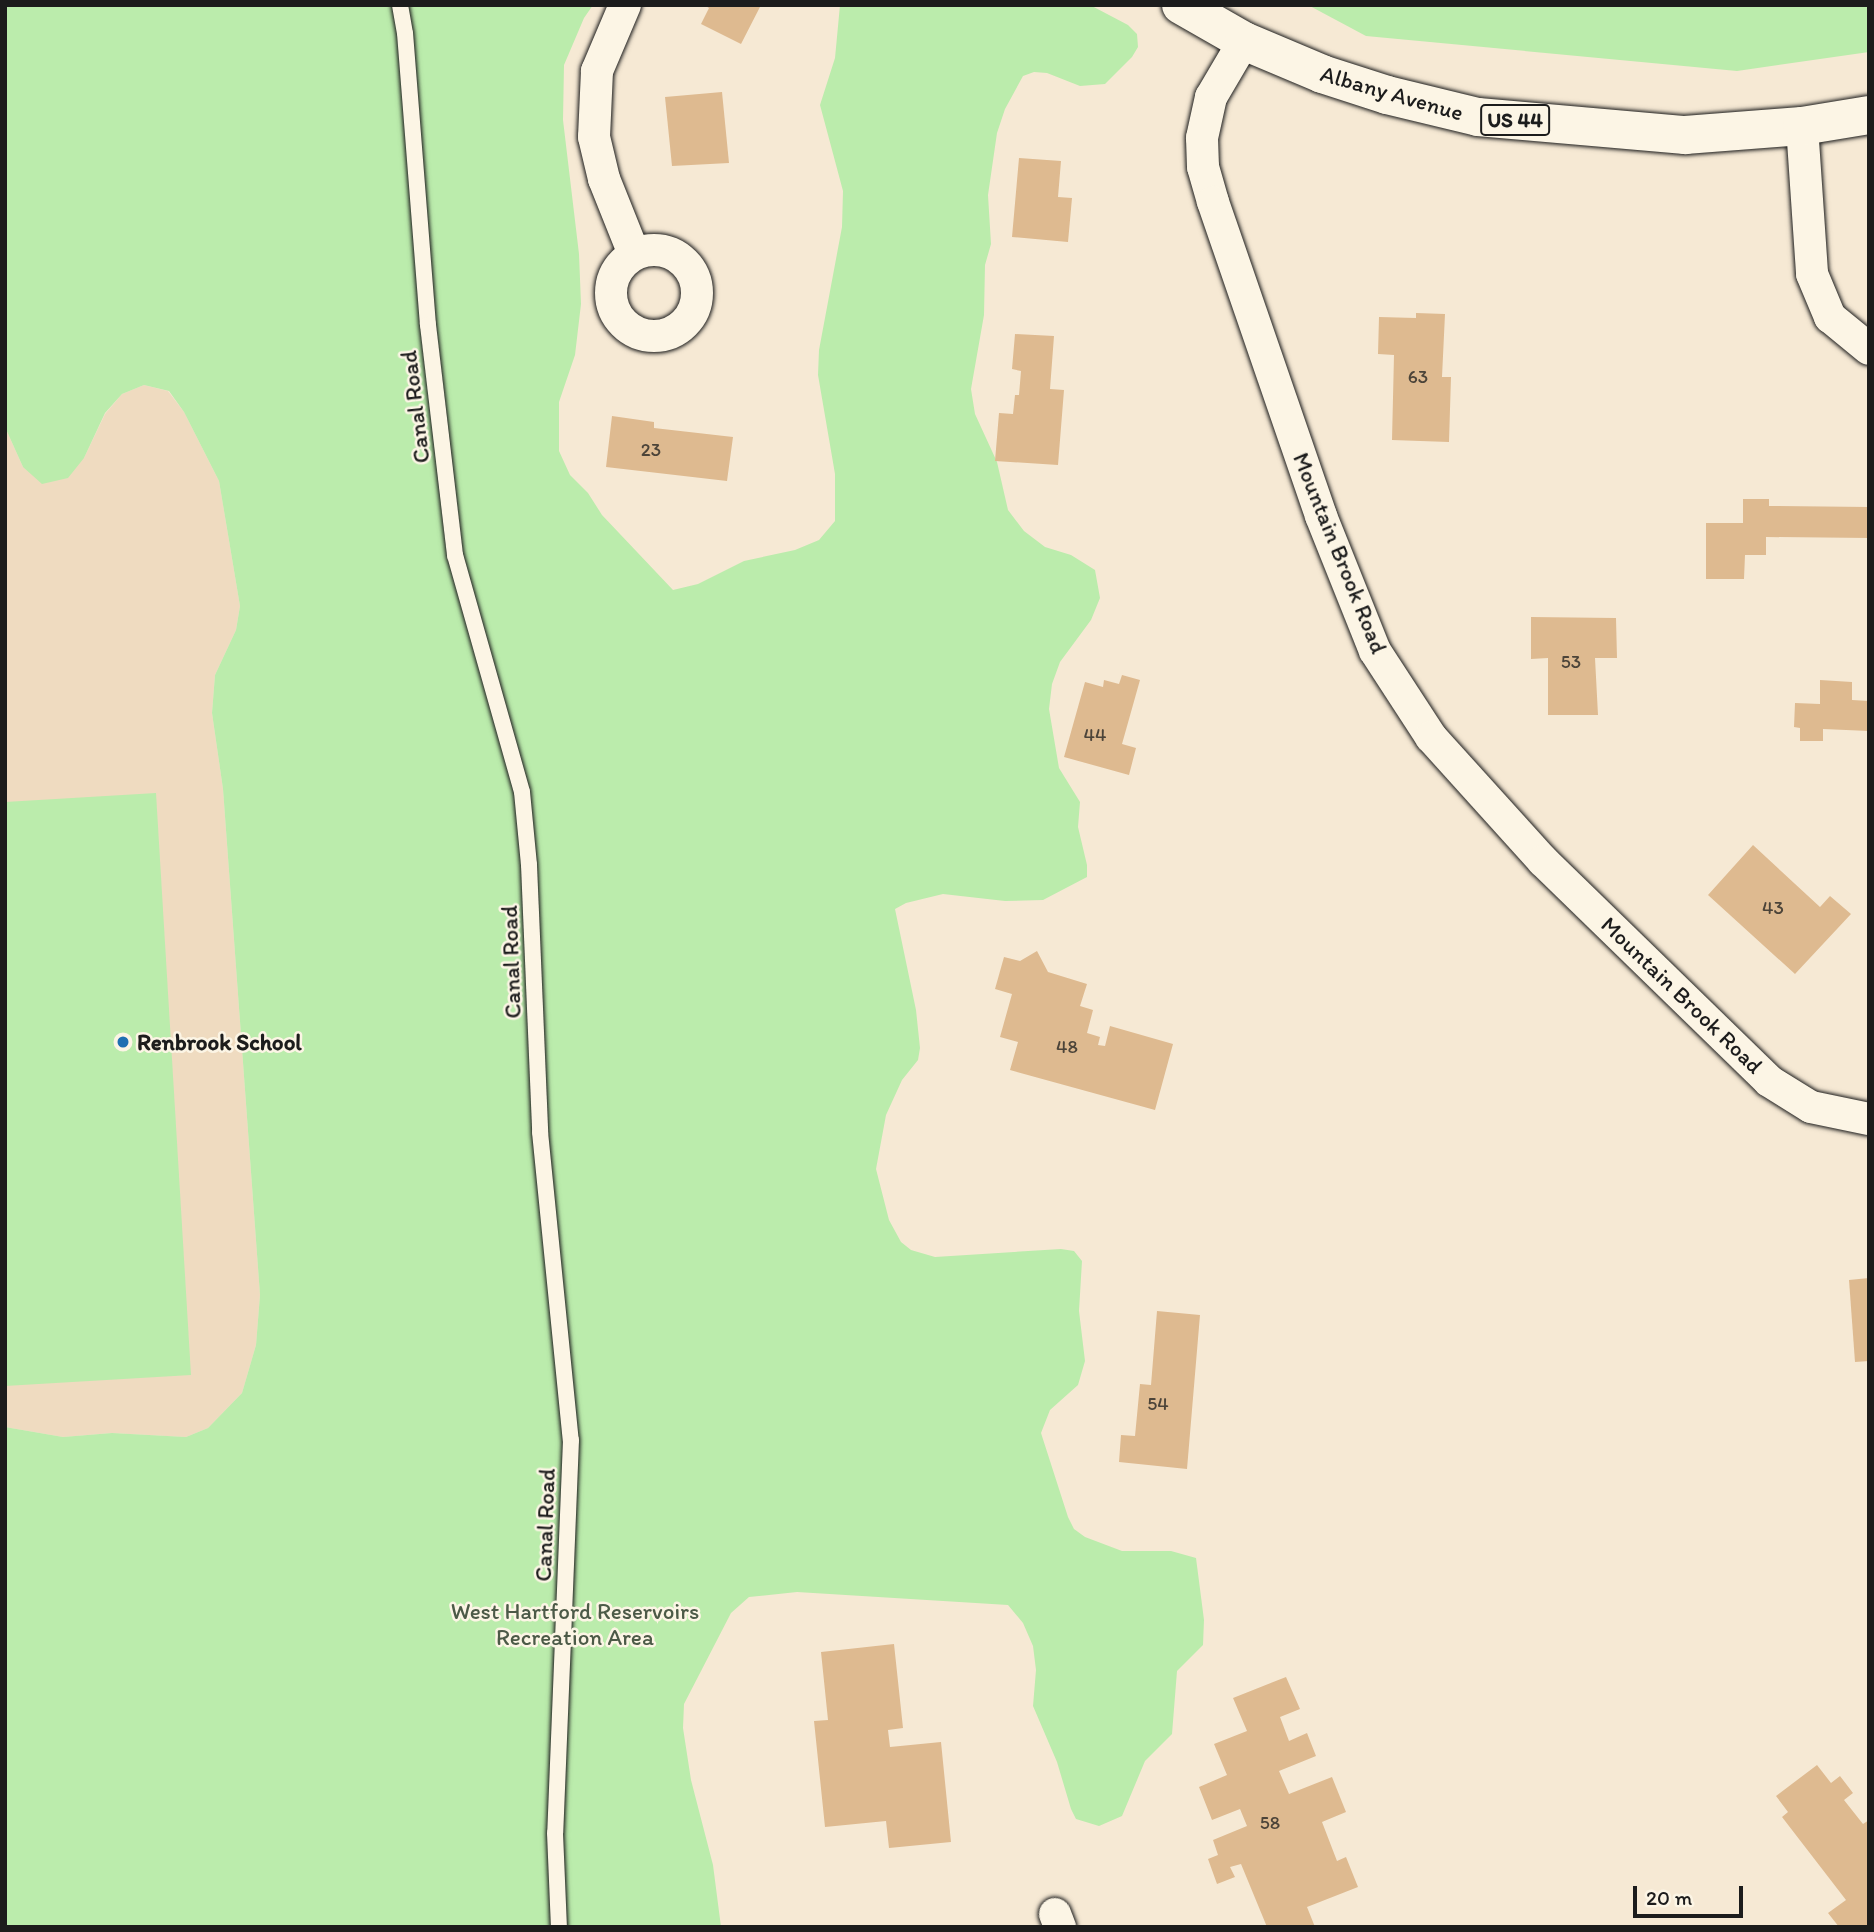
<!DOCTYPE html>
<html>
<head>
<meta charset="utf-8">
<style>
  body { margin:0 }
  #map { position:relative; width:1874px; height:1932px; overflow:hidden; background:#f6e9d4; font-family:Itim,sans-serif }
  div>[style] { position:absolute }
  .built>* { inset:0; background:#efdbc0 }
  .green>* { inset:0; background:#bbecac }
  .building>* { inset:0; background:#deba90 }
  .roads { filter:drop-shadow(0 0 2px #1c1c1c) drop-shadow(0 0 2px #1c1c1c) }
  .lane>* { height:16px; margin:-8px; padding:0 8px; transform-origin:8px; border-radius:8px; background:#fcf5e5 }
  .street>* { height:32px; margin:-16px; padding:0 16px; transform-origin:16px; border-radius:16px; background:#fcf5e5 }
  .street>.ring { margin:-16px; padding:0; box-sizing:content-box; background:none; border:32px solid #fcf5e5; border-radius:50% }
  .highway>* { height:38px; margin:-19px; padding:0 19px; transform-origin:19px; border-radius:19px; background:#fcf5e5 }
  .dots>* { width:19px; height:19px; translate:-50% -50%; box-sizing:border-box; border:4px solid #fcf5e5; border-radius:50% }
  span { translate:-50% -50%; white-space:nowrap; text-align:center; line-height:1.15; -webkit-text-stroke:5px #fcf5e5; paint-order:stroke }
  .number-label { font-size:19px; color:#4c4439 }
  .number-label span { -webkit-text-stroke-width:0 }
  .shield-label span { padding:2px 5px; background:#fcf5e5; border:2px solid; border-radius:5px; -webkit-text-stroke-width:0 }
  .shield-label { font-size:21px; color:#1c1c1c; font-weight:700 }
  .street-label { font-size:23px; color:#1c1c1c }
  .poi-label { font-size:23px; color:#1c1c1c; font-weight:700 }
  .left { translate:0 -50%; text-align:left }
  .park-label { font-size:23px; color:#4c5a47 }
  .frame { position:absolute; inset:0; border:7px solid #1c1c1c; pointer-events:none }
  .scale { position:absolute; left:1633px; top:1886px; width:110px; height:32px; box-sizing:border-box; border:4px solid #1c1c1c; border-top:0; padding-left:9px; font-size:21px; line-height:24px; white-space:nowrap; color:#1c1c1c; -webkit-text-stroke:5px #fcf5e5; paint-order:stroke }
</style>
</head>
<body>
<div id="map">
  <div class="built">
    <div style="clip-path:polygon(144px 385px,168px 391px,184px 412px,219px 481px,240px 606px,236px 630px,215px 675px,212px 713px,223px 789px,260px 1295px,256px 1345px,242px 1393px,208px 1428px,186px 1437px,112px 1433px,63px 1437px,5px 1427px,5px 427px,23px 467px,84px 458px,105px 414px,122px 394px)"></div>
  </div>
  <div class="green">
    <div style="clip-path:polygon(5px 5px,593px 5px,584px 18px,564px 65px,563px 120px,579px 254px,581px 304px,575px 355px,559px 402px,559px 451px,570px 475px,588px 493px,602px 515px,673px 590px,698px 584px,744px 561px,795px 550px,819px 540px,835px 521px,835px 474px,818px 375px,819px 350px,842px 227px,843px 191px,820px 105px,835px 58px,840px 5px,1090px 5px,1128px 25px,1137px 34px,1138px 47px,1132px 57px,1105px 84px,1080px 86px,1047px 73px,1034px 72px,1023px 76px,1005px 109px,997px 133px,988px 195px,991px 244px,985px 265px,984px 315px,971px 389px,975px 414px,997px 462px,1008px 510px,1024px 531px,1045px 547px,1071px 555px,1095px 570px,1100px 598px,1091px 620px,1060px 662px,1052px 684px,1049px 709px,1059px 768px,1080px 802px,1078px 827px,1087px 865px,1087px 877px,1043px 900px,1005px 901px,943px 894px,906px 903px,895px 909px,916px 1010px,920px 1048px,918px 1060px,902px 1080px,886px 1115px,876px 1169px,889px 1220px,901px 1242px,911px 1250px,935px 1257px,1061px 1249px,1074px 1251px,1082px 1261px,1079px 1311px,1085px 1361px,1078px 1385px,1050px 1410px,1041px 1433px,1068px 1517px,1074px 1529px,1085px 1537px,1122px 1551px,1171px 1551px,1196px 1558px,1204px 1620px,1203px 1645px,1177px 1671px,1172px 1734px,1145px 1761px,1122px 1816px,1099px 1826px,1076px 1819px,1071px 1809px,1057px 1762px,1033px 1706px,1036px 1670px,1033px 1646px,1023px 1623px,1008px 1605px,797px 1592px,749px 1597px,731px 1613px,684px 1704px,683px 1728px,691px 1780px,713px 1865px,721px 1927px,5px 1927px,5px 1427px,63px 1437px,112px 1433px,186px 1437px,208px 1428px,242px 1393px,256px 1345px,260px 1295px,223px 789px,212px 713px,215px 675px,236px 630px,240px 606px,219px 481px,184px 412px,169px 391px,144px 385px,122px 394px,105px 413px,84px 458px,68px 478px,42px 484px,23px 467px,5px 427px)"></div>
    <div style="clip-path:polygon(1308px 5px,1869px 5px,1869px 52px,1737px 71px,1366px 36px)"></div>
    <div style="clip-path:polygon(156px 793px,191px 1375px,5px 1386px,5px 802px)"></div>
  </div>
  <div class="building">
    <div style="clip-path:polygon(704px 5px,761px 5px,741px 44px,701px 24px,709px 8px)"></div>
    <div style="clip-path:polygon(722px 92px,729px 163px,672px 166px,665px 97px)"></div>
    <div style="clip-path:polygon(1019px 158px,1061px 161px,1058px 197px,1072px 198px,1068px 242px,1012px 237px)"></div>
    <div style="clip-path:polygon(1416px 313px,1445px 314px,1442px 377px,1451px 377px,1449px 442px,1392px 440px,1394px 355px,1378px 354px,1379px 317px,1416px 318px)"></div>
    <div style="clip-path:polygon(1015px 334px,1054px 336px,1050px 389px,1064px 390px,1058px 465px,995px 461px,999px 413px,1013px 414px,1015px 395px,1019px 395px,1021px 371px,1012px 369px)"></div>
    <div style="clip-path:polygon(612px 416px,654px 422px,654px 428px,733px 437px,727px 481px,606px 467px)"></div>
    <div style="clip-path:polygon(1743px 499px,1769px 499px,1769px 506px,1869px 507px,1869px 538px,1766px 537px,1766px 555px,1745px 555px,1744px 579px,1706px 579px,1706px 523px,1743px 523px)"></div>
    <div style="clip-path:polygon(1531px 617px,1616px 618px,1617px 658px,1595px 658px,1598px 715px,1548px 715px,1548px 658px,1531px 659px)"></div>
    <div style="clip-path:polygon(1122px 675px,1140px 680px,1122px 744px,1136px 748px,1129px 775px,1064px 757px,1085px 682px,1103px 687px,1104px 680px,1119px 684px)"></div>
    <div style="clip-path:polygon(1820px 680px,1852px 682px,1852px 700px,1869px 701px,1869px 731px,1823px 729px,1823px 741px,1800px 741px,1800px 728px,1794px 727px,1795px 703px,1820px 704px)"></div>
    <div style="clip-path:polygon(1753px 845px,1820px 907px,1830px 896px,1851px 914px,1795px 974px,1708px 895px)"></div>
    <div style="clip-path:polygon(1037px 951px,1048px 972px,1087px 984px,1080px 1006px,1093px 1010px,1087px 1033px,1100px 1037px,1098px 1045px,1105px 1046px,1110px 1026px,1173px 1044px,1155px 1110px,1010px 1070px,1018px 1042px,1000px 1037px,1012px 994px,995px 989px,1004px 957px,1020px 961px)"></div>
    <div style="clip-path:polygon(1869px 1278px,1869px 1361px,1855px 1362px,1849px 1280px)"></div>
    <div style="clip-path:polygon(1157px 1311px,1200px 1315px,1187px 1469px,1119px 1462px,1121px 1435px,1135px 1436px,1140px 1384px,1151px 1385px)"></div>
    <div style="clip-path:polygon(894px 1644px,903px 1728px,888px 1730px,890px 1747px,941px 1742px,951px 1842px,889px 1848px,886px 1821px,825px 1827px,814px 1721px,828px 1720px,821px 1652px)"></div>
    <div style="clip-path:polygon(1286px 1677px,1300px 1709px,1280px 1717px,1289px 1741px,1307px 1733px,1316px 1756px,1279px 1771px,1289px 1794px,1332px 1777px,1346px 1812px,1322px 1822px,1337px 1861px,1346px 1857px,1358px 1887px,1307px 1907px,1315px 1927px,1267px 1927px,1241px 1864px,1230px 1867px,1235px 1877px,1217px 1884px,1208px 1859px,1218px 1855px,1213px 1840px,1247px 1826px,1240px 1809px,1212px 1820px,1199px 1787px,1227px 1775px,1214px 1744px,1247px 1731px,1233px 1698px)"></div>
    <div style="clip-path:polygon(1817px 1765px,1831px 1783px,1840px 1776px,1853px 1793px,1844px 1800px,1863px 1824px,1869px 1820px,1869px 1927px,1839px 1927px,1828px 1913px,1846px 1900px,1782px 1817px,1788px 1812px,1776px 1796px)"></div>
  </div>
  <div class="roads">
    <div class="lane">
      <div style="left:400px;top:5px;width:28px;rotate:80deg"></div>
      <div style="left:405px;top:33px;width:293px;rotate:85.5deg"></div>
      <div style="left:428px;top:325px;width:232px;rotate:83.3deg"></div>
      <div style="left:455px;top:555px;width:246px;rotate:74.2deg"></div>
      <div style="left:522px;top:792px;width:73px;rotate:84.5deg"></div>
      <div style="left:529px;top:865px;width:267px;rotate:87.6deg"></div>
      <div style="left:540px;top:1132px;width:310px;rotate:84.3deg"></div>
      <div style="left:571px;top:1440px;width:393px;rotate:92.3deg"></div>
      <div style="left:555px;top:1833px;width:94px;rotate:87.6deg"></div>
    </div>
    <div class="street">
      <div style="left:625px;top:5px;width:72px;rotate:113deg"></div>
      <div style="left:597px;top:71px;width:66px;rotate:92.6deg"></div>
      <div style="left:594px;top:137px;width:43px;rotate:76.6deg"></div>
      <div style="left:604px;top:179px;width:81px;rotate:68.2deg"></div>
      <div style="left:1244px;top:41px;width:65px;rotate:120.5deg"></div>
      <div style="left:1211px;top:97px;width:42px;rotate:102.4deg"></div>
      <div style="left:1202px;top:138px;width:29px;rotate:88deg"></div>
      <div style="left:1203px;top:167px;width:36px;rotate:74deg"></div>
      <div style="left:1213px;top:202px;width:332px;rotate:71deg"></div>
      <div style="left:1321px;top:516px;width:145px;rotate:68.2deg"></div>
      <div style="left:1375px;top:651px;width:103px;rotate:56.9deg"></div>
      <div style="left:1431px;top:737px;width:167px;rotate:47.9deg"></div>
      <div style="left:1543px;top:861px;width:315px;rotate:44.2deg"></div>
      <div style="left:1769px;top:1081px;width:49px;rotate:31.8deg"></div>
      <div style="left:1811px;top:1107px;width:59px;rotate:11.7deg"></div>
      <div style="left:1802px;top:126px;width:148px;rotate:86.1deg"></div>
      <div style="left:1812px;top:274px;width:47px;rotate:67.3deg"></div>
      <div style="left:1830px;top:317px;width:50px;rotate:39.4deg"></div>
      <div class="ring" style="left:611px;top:250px;width:54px;height:54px"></div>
      <div style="left:1055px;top:1914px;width:14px;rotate:69deg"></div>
    </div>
    <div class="highway">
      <div style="left:1181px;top:5px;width:73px;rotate:29.7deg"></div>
      <div style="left:1244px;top:41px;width:85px;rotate:22.9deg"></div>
      <div style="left:1322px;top:74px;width:68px;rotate:17.9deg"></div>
      <div style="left:1387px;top:95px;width:94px;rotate:13.6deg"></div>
      <div style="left:1478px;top:117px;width:208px;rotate:5deg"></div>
      <div style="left:1685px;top:135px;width:117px;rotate:-4.4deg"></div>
      <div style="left:1802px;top:126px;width:68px;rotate:-9.3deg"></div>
    </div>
  </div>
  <div class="dots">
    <div style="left:123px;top:1042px;background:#1f6fb2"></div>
  </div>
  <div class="number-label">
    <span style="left:1418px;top:377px">63</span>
    <span style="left:651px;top:450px">23</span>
    <span style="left:1571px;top:662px">53</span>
    <span style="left:1095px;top:735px">44</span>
    <span style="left:1773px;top:908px">43</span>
    <span style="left:1067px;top:1047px">48</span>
    <span style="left:1158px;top:1404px">54</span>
    <span style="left:1270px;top:1823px">58</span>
  </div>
  <div class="shield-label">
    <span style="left:1515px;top:120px">US 44</span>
  </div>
  <div class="street-label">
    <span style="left:1392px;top:93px;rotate:16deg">Albany Avenue</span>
    <span style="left:415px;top:407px;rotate:-97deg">Canal Road</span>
    <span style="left:1340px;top:553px;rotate:68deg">Mountain Brook Road</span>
    <span style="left:511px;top:962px;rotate:-92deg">Canal Road</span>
    <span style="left:1682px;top:995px;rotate:44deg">Mountain Brook Road</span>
    <span style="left:545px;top:1525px;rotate:-88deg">Canal Road</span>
  </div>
  <div class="poi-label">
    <span class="left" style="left:137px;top:1042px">Renbrook School</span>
  </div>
  <div class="park-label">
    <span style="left:575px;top:1624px">West Hartford Reservoirs<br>Recreation Area</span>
  </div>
  <div class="frame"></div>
  <div class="scale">20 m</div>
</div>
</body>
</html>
